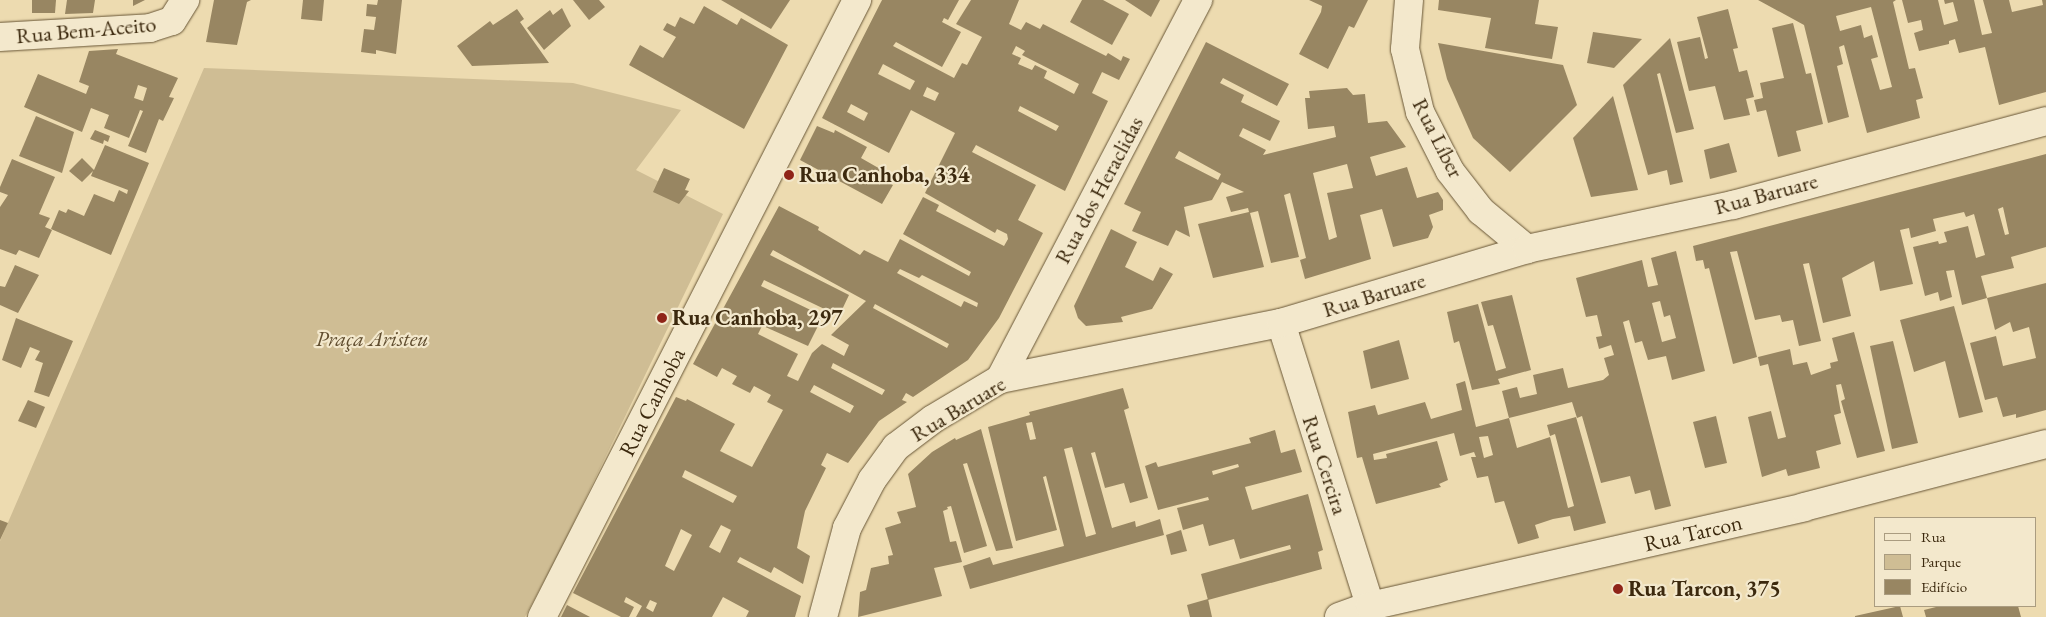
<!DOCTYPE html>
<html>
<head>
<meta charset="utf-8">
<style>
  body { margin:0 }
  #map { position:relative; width:2046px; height:617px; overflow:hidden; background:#eddbb0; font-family:"EB Garamond",serif }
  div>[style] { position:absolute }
  .green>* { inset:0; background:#cfbd94 }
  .building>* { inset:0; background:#988662 }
  .roads { filter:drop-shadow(0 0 1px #685636) drop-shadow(0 0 1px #685636) }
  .street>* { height:28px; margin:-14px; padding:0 14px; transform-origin:14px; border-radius:14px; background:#f3e8cc }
  .dots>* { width:14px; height:14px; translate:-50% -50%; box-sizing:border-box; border:2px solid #f3e8cc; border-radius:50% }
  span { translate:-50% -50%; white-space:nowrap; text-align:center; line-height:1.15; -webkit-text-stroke:4.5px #f3e8cc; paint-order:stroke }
  .street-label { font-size:22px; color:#3c290e }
  .poi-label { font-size:22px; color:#3c290e; font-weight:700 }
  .left { translate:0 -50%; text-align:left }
  .park-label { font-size:22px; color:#614e30; font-style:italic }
  .legend { position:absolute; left:1874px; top:517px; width:162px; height:90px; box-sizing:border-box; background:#f3e8cc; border:1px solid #aa9c80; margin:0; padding:6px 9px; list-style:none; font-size:15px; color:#3c290e }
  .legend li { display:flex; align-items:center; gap:10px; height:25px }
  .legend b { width:25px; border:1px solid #aa9c80 }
</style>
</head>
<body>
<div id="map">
  <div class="green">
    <div style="clip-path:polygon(204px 68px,573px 83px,681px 110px,636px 170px,723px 214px,562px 547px,525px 617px,0 617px,0 541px)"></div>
  </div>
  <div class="building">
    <div style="clip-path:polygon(32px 0,56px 0,55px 13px,32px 13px)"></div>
    <div style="clip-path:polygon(67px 0,95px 0,93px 13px,65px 14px)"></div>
    <div style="clip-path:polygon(133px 0,145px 0,133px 6px)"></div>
    <div style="clip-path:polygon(214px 0,251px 0,247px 2px,237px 45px,206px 42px)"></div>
    <div style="clip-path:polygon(303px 0,324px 0,322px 21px,301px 19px)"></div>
    <div style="clip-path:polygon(378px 0,402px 0,396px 54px,376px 50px,376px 54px,361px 52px,364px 29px,374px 30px,376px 17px,366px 16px,367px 4px,377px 5px)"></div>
    <div style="clip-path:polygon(573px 0,599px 0,605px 7px,589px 20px)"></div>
    <div style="clip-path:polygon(721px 0,790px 0,771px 29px)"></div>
    <div style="clip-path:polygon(evenodd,882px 0,959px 0,948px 20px,944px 18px,942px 22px,961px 32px,942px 67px,896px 42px,893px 46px,954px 78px,962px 63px,967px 65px,982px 37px,956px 24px,971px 0,1019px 0,1009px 24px,1021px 30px,1026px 22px,1040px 29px,1043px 24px,1106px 56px,1108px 53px,1121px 61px,1123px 56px,1130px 59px,1119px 80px,1102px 72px,1092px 93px,1108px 101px,1065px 191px,976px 145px,972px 152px,1036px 185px,1018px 220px,1043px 233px,999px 318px,968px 360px,913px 397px,906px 393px,902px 400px,907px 402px,879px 421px,848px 463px,827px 453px,821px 465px,826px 468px,805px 511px,797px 548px,810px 556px,803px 584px,774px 567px,771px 573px,740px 557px,737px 562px,801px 596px,795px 617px,746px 617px,749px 611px,723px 597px,712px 617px,636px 617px,642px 606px,626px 597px,624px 602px,634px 607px,629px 617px,621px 617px,573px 593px,676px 397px,686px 401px,687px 399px,735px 424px,720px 451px,752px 467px,783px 410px,767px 402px,771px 395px,754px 386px,750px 393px,732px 384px,737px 376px,722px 368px,717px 377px,693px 364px,779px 206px,819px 227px,818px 230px,860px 255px,864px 250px,888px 262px,900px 239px,969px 276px,971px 272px,903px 234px,923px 197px,939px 205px,936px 211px,1004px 246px,1008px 239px,1007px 234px,997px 229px,995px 233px,925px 193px,955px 133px,911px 110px,889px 153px,822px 118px,882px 0,1016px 46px,1025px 51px,1022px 55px,1079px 84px,1074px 94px,1044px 78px,1047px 71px,1035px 65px,1032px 70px,1018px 64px,1021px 58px,1012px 54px,1016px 46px,882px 0,883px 64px,915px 81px,910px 90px,878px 74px,883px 64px,882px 0,927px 87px,939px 93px,935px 101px,923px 96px,927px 87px,882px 0,851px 104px,868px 113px,864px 121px,847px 112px,851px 104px,882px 0,1020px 106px,1059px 126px,1056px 131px,1018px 111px,1020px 106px,882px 0,773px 250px,866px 301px,831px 335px,849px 345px,844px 356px,822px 344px,812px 353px,798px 381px,787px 376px,798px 354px,758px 334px,762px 326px,745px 318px,808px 346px,823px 316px,761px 286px,764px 280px,839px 316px,849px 295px,770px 255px,773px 250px,882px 0,900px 269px,919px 278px,922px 275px,978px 303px,977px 307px,964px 301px,961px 307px,897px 273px,900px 269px,882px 0,875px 304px,949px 344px,947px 348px,873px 308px,875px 304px,882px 0,833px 363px,885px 390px,882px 395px,831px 368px,833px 363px,882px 0,814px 385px,854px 406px,850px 413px,810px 392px,814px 385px,882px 0,685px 470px,737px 496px,733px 503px,682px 477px,685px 470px,882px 0,721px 525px,731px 530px,720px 553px,709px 547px,721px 525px,882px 0,681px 529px,692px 535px,674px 571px,665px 566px,681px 529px,882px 0,650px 600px,657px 603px,653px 612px,646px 608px,650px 600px)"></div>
    <div style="clip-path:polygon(1082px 0,1103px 0,1129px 14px,1112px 45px,1070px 22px)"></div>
    <div style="clip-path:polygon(1125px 0,1160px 0,1151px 17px)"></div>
    <div style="clip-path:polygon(1309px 0,1368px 0,1354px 28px,1349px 26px,1328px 69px,1299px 54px,1321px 12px,1322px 6px)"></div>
    <div style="clip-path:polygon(1439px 0,1539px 0,1535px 24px,1558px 27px,1552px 59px,1485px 48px,1491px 18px,1438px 10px)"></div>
    <div style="clip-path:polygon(evenodd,1758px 0,1896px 0,1893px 2px,1909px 69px,1915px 68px,1923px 98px,1916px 100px,1920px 118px,1867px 133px,1844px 45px,1839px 47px,1843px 64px,1837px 66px,1849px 117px,1828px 123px,1804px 25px,1758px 0,1871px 7px,1892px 87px,1880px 90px,1871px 59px,1878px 57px,1872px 35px,1864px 38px,1861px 25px,1840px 31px,1836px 16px,1871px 7px)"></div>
    <div style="clip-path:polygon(1902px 0,1938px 0,1944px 25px,1958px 21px,1953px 2px,1945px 4px,1944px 0,1974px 0,1982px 35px,1992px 33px,1983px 0,2009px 0,2012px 12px,2043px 5px,2042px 0,2046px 0,2046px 92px,1999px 105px,1985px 47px,1959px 53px,1955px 39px,1949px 41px,1949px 44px,1919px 51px,1914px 33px,1923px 30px,1921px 20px,1908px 23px)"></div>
    <div style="clip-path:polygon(704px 6px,737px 25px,741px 18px,788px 45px,744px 129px,629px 65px,640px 45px,663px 58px,676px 37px,663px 30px,667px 23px,675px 27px,680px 17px,694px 24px)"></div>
    <div style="clip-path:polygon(562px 8px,571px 26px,544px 50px,527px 28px,550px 10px,553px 15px)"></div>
    <div style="clip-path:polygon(517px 9px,524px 19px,520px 22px,549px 63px,472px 66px,457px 46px,490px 21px,493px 25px)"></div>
    <div style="clip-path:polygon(1728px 9px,1738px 48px,1733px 49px,1739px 72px,1747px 70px,1754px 97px,1746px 99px,1750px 115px,1724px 120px,1715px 86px,1689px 91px,1677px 42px,1700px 37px,1705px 59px,1708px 58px,1697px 17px)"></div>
    <div style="clip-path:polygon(1793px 23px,1806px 74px,1811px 73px,1823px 124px,1796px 131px,1801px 151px,1778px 157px,1766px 110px,1757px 112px,1754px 100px,1763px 98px,1760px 83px,1784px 78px,1772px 28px)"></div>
    <div style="clip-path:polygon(1593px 32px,1642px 39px,1614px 68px,1587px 63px)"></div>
    <div style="clip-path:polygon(1670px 38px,1694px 129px,1676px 133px,1660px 73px,1657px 74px,1683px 182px,1670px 185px,1667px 170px,1648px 175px,1623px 85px)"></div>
    <div style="clip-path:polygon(evenodd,1206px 42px,1289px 84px,1277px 106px,1223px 78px,1220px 83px,1244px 95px,1241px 102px,1280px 121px,1270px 141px,1243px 128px,1239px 136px,1266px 150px,1263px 155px,1336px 137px,1334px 126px,1308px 129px,1305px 98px,1310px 98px,1309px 91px,1347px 88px,1353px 95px,1365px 94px,1368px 123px,1387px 121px,1406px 147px,1370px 157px,1376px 176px,1407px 167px,1417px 198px,1438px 192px,1443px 200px,1443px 210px,1429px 215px,1433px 227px,1428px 238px,1393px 247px,1382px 209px,1360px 215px,1371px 259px,1305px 279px,1300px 260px,1306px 258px,1290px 193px,1284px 195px,1299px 257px,1271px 263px,1258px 211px,1250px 213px,1264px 267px,1213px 278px,1198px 224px,1249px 212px,1248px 208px,1231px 212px,1226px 197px,1244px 192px,1222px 182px,1212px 200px,1184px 207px,1190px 237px,1176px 230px,1168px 246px,1132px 231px,1141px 212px,1124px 204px,1206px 42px,1179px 151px,1221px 174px,1218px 180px,1175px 158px,1179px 151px,1206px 42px,1347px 164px,1353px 188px,1327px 193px,1337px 237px,1329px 240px,1313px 173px,1347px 164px)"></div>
    <div style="clip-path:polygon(1438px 43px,1563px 65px,1577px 105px,1510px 172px,1473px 138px,1447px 79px)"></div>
    <div style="clip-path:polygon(evenodd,118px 49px,116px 54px,178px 78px,169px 97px,174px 98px,163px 121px,159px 119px,146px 153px,128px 146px,143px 111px,140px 110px,129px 138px,104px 128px,109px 115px,91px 108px,82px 132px,24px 107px,38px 74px,86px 94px,89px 86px,79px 82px,89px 51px,118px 49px,138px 85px,147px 88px,143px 101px,134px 98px,138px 85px)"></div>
    <div style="clip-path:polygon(1613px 96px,1638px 190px,1591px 197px,1573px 138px)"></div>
    <div style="clip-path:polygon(36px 116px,74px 132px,62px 173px,19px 156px)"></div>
    <div style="clip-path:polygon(817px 126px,834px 133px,835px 130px,867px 147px,861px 158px,882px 170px,879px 177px,893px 185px,882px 204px,800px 160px)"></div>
    <div style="clip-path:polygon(95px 130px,110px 136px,108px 142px,104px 140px,103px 144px,90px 139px)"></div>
    <div style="clip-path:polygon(1729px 143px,1737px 172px,1710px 179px,1704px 150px)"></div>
    <div style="clip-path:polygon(105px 145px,149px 163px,111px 255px,51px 229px,59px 210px,66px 213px,68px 209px,84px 216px,94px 194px,114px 202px,119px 190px,127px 194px,128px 190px,91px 176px,93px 171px,82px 182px,69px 171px,82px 158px,94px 170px)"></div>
    <div style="clip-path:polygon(evenodd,2046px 154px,2046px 247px,2011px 257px,2014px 268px,1981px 276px,1987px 298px,2046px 283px,2046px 410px,2016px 418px,2016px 414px,2003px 417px,1997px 397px,1985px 400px,1970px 343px,1996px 336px,2003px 366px,2036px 358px,2029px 327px,2013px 332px,2010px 322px,1995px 330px,1987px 298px,1962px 305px,1954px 270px,1946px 271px,1952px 297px,1940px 301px,1938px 292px,1925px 296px,1913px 247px,1938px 241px,1939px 244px,1947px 242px,1944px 232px,1968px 226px,1976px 258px,1985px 255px,1974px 214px,1966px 217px,1964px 212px,1933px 219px,1936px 231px,1911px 238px,1909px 228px,1900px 230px,1913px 284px,1880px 291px,1874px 261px,1842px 278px,1851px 316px,1823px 323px,1809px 263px,1803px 264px,1821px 341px,1799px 346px,1793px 320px,1782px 322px,1780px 315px,1755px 320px,1737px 251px,1730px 252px,1757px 357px,1733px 364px,1709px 268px,1705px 269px,1703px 260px,1696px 261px,1693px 246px,2046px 154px,2003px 207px,2009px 234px,2005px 235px,1998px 209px,2003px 207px)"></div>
    <div style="clip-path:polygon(12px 159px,55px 177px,39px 214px,50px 218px,45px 227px,52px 230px,39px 258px,19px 250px,16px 255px,0 249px,0 207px,8px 195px,0 192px,0 187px)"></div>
    <div style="clip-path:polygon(664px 168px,690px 179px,685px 190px,689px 191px,679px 204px,653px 192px)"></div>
    <div style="clip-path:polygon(1111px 229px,1137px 242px,1125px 267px,1153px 281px,1160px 267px,1173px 274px,1152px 309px,1121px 317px,1123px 322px,1086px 326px,1078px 318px,1074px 306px)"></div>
    <div style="clip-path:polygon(evenodd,1676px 251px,1705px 371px,1672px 380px,1666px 356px,1648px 360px,1642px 341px,1635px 343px,1629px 320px,1623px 322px,1671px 506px,1655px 510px,1650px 490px,1635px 494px,1630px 476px,1601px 483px,1582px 416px,1577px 418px,1572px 402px,1509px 418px,1517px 448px,1550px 437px,1568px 508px,1574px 506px,1555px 434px,1550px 436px,1547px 425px,1576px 417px,1606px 523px,1574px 531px,1570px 516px,1553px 519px,1535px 525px,1539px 538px,1518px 544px,1504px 501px,1495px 503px,1488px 476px,1477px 478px,1471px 457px,1476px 457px,1474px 452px,1460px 456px,1454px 433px,1373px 454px,1374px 460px,1387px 458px,1386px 454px,1437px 441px,1448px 480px,1439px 484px,1441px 487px,1376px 504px,1362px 457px,1357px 458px,1348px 412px,1375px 405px,1378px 415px,1425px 402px,1431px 419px,1462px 410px,1456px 384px,1465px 381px,1476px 427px,1509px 418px,1502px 391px,1517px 387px,1520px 398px,1537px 394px,1533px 375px,1563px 368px,1568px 388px,1603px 380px,1609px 375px,1604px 358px,1614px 355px,1611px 345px,1599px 349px,1596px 337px,1602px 336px,1597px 315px,1586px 317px,1576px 278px,1642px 260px,1648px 287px,1658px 285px,1651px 258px,1676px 251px,1660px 301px,1664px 317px,1670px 315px,1676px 338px,1662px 342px,1652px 303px,1660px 301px,1676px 251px,1488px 436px,1493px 455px,1484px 458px,1479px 437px,1488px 436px)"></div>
    <div style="clip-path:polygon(15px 265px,39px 275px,18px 313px,0 305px,0 286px,5px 287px)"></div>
    <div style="clip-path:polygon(1512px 295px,1531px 370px,1498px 379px,1500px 384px,1472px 390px,1459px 341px,1454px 343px,1447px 312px,1478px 304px,1496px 371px,1506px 368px,1493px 325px,1488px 326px,1481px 302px)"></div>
    <div style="clip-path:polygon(1954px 306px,1983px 412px,1959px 418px,1945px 361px,1914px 372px,1900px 320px)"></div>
    <div style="clip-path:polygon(16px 318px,73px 341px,49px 397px,34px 392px,43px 363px,35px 360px,40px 351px,30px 347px,21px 368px,2px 360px)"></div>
    <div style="clip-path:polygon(1854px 332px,1885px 451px,1857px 458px,1841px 401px,1845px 399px,1841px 384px,1836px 385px,1841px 413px,1834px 415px,1841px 444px,1816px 451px,1820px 468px,1788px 476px,1786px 469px,1762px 477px,1748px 417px,1771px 411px,1778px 439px,1786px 437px,1768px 364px,1760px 366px,1758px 357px,1790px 349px,1793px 365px,1807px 362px,1811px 375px,1831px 368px,1830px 363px,1838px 361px,1832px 338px)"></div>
    <div style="clip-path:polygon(1399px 340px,1409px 379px,1371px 389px,1363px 351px)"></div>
    <div style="clip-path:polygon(1893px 341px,1918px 443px,1892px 449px,1870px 346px)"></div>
    <div style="clip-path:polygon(evenodd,1123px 388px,1129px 408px,1124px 410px,1148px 498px,1130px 503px,1124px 483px,1105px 488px,1095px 452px,1091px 453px,1112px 528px,1135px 521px,1136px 527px,1160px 519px,1164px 535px,970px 589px,963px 566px,990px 557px,993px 565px,1064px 546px,1046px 476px,1043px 477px,1057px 530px,1016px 541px,988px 427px,1030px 415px,1029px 412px,1123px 388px,1032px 422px,1036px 439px,1030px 440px,1026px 423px,1032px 422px,1123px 388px,1072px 447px,1096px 534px,1086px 537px,1064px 449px,1072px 447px)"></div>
    <div style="clip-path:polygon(28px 400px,45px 407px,36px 428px,18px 421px)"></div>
    <div style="clip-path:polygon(1716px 416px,1727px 463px,1705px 468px,1693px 422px)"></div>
    <div style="clip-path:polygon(981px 429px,1013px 548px,996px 551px,967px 463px,963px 464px,987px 546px,964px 553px,951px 506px,947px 507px,948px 509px,943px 511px,950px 542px,956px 541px,962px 562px,934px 568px,942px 596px,858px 617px,860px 592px,866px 590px,871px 568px,889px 564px,888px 556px,893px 555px,885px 528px,901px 523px,897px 512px,916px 507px,908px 474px,932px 452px,955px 438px,956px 440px)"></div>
    <div style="clip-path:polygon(evenodd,1275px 430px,1281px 453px,1295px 449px,1302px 472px,1245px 487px,1252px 510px,1308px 494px,1323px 550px,1318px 552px,1322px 569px,1208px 600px,1201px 574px,1291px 549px,1290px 545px,1240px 559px,1234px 539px,1209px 546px,1203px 524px,1183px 530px,1177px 508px,1209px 500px,1208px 497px,1158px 510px,1145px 466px,1156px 462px,1158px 467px,1251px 443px,1249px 438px,1275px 430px,1238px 464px,1239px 467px,1213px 475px,1212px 471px,1238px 464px)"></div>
    <div style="clip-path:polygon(0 520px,8px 523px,0 540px)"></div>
    <div style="clip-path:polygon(1181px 530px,1187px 551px,1171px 555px,1166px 535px)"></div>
    <div style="clip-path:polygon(1208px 599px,1212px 617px,1190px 617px,1187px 605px)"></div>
    <div style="clip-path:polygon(567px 605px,590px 617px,561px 617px)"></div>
    <div style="clip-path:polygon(1900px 606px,1903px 617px,1855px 617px,1855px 616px)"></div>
    <div style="clip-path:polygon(1940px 606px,2018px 606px,2021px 617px,1926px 617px,1924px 610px)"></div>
  </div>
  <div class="roads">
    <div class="street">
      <div style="left:1409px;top:0;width:49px;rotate:94.7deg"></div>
      <div style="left:1405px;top:49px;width:65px;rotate:76.6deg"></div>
      <div style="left:1420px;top:112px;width:66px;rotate:63deg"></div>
      <div style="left:1450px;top:171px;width:51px;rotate:52.2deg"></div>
      <div style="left:1481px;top:211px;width:60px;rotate:39.6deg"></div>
      <div style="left:0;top:37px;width:150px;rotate:-3.4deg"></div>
      <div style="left:150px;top:28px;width:23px;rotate:-18deg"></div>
      <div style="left:172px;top:21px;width:25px;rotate:-58deg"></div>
      <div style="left:1281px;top:323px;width:297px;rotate:72.5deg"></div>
      <div style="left:1000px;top:379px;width:428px;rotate:-62.4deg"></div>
      <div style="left:542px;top:617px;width:693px;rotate:-62.95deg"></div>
      <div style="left:823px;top:617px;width:92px;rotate:-74.9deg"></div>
      <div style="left:847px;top:528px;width:54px;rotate:-62.5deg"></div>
      <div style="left:872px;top:480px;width:41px;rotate:-54deg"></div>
      <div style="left:896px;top:447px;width:46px;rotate:-37.1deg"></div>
      <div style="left:933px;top:419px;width:78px;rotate:-30.8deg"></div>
      <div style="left:1000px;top:379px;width:287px;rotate:-11.3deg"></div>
      <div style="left:1281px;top:323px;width:257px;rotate:-16.7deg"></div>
      <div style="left:1527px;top:249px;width:211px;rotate:-12.1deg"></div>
      <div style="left:1733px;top:205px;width:324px;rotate:-15deg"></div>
      <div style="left:1339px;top:617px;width:33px;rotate:-20deg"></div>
      <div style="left:1370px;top:606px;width:445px;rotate:-12.8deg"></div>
      <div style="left:1804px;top:507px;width:250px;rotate:-14.6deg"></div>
    </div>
  </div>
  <div class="dots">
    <div style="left:789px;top:175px;background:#8f2418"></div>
    <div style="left:662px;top:318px;background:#8f2418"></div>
    <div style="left:1618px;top:589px;background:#8f2418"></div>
  </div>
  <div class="street-label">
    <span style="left:86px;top:30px;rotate:-5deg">Rua Bem-Aceito</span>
    <span style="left:1438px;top:138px;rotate:63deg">Rua Líber</span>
    <span style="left:1099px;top:190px;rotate:-62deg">Rua dos Heraclidas</span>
    <span style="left:1766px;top:194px;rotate:-15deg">Rua Baruare</span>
    <span style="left:1374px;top:295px;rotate:-17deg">Rua Baruare</span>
    <span style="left:652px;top:402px;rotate:-63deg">Rua Canhoba</span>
    <span style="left:958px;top:409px;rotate:-31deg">Rua Baruare</span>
    <span style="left:1325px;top:465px;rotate:72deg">Rua Cercira</span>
    <span style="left:1693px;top:533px;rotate:-13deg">Rua Tarcon</span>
  </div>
  <div class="poi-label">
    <span class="left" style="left:799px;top:175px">Rua Canhoba, 334</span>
    <span class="left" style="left:672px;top:318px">Rua Canhoba, 297</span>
    <span class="left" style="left:1628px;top:589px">Rua Tarcon, 375</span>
  </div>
  <div class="park-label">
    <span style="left:372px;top:339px">Praça Aristeu</span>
  </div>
  <ul class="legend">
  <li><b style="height:6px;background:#f3e8cc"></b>Rua</li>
  <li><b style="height:14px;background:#cfbd94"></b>Parque</li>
  <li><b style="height:14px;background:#988662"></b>Edifício</li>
  </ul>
</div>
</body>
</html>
